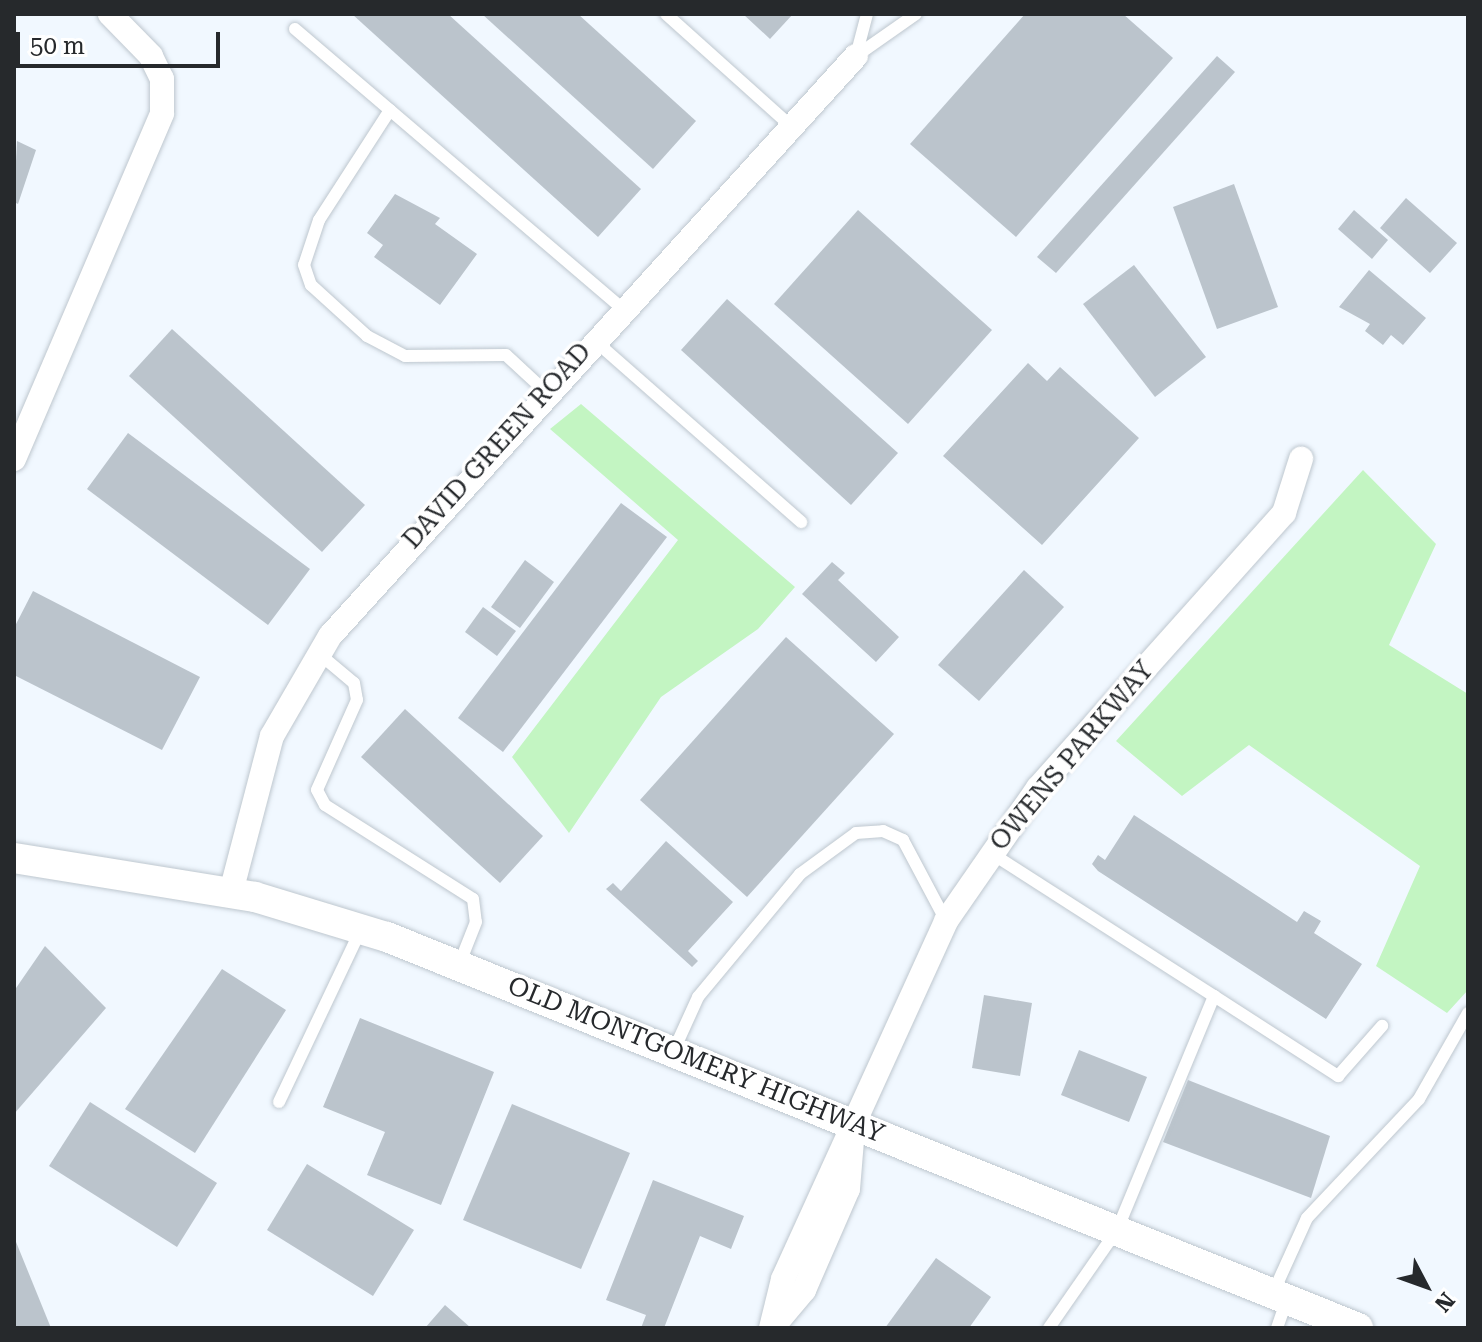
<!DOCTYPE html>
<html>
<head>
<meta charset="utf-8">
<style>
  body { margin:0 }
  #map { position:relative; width:1482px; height:1342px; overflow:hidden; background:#f1f8ff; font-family:"Roboto Serif",serif }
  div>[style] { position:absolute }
  .green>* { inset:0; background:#c3f5c2 }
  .building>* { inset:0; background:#bbc4cc }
  .roads { filter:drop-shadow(0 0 2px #bec7cf) drop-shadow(0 0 2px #bec7cf) }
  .service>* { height:12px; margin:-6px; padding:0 6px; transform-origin:6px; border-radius:6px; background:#fff }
  .minor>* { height:24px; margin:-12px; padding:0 12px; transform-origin:12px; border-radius:12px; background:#fff }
  .tertiary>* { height:30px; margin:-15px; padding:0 15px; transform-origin:15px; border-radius:15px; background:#fff }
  span { translate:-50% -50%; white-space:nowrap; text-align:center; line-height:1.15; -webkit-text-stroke:7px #fff; paint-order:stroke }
  .street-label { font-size:26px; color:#26292c }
  .frame { position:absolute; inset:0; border:16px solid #26292c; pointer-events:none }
  .north { position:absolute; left:1386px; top:1246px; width:80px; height:80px; -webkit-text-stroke:6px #fff; paint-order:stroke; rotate:131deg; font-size:22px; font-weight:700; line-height:32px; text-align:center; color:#26292c }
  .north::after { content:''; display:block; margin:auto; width:28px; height:36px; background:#26292c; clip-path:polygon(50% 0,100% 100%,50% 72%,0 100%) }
  .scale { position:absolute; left:16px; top:32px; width:204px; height:36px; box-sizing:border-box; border:4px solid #26292c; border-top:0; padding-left:10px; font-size:24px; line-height:28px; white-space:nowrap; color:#26292c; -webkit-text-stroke:6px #fff; paint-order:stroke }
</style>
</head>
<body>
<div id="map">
  <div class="green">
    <div style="clip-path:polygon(581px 404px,795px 587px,758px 629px,661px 697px,569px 833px,512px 757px,678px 540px,550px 429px)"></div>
    <div style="clip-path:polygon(1363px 470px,1436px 544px,1389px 645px,1468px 694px,1468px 990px,1447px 1013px,1376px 966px,1420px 866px,1249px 745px,1182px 796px,1116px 741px)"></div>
  </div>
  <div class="building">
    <div style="clip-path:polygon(352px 14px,448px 14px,641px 189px,598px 237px)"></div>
    <div style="clip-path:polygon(482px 14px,578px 14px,696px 121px,653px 169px)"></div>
    <div style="clip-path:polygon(743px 14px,793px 14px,770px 39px)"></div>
    <div style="clip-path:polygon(1025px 14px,1123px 14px,1173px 58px,1016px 237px,910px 144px)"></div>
    <div style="clip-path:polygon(1217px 56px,1235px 72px,1056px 273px,1037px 257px)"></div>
    <div style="clip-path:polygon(17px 141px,36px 150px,18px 204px,14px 202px)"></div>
    <div style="clip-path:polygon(1234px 184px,1278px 307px,1217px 329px,1173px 207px)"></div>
    <div style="clip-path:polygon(395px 194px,440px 218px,435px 224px,477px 254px,440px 305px,374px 257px,383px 245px,367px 233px)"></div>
    <div style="clip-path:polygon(1406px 198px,1457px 243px,1430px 273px,1380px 228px)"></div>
    <div style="clip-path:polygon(858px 210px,992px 330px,908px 424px,774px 304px)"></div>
    <div style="clip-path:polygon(1354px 210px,1388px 240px,1372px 259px,1338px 229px)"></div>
    <div style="clip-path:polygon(1134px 265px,1206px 357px,1155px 397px,1083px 304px)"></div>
    <div style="clip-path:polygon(1369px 270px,1426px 318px,1403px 345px,1391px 335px,1383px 345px,1365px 331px,1370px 324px,1339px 307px)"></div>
    <div style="clip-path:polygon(727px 299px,898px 453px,851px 505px,681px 350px)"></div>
    <div style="clip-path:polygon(172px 329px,365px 505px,322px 552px,129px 376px)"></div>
    <div style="clip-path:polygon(1028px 363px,1047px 381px,1060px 367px,1139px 438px,1042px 545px,943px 456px)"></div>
    <div style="clip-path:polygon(128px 433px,310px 569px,268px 625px,87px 489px)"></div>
    <div style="clip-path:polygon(621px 503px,667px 537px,503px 752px,458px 718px)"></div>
    <div style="clip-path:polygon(525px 560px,554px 582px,520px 628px,491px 607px)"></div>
    <div style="clip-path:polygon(832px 562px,845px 573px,838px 580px,899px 637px,876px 662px,802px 594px)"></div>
    <div style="clip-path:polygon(1024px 570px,1064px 607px,979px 701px,938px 665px)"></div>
    <div style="clip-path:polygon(33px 591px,200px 677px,162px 750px,14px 675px,14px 628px)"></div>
    <div style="clip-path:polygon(483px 607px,516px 631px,497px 656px,465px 632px)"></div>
    <div style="clip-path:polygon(786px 637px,894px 734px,747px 897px,640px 800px)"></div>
    <div style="clip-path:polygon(405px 709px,543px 836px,500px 883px,361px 757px)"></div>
    <div style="clip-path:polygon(1134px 815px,1297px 922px,1304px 911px,1321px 921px,1314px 933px,1362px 964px,1326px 1019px,1098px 871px,1092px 864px,1098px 855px,1105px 860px)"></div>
    <div style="clip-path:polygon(666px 841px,733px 902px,688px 951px,698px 961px,692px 967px,606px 889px,613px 883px,621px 891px)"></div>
    <div style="clip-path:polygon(45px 946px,106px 1008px,14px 1114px,14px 991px)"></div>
    <div style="clip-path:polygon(222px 969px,286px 1010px,195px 1153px,125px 1109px)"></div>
    <div style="clip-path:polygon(984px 995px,1032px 1003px,1020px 1076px,972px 1068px)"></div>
    <div style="clip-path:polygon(360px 1018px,494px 1072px,441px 1205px,367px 1175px,385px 1132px,323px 1107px)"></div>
    <div style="clip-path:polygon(1079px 1050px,1147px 1077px,1129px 1122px,1061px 1095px)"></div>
    <div style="clip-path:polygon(1188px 1080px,1330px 1136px,1311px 1198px,1163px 1142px)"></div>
    <div style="clip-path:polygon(90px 1102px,217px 1183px,177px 1247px,49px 1166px)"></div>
    <div style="clip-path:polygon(512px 1104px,630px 1153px,581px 1269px,463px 1220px)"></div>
    <div style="clip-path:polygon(307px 1164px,414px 1230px,373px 1296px,267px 1230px)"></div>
    <div style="clip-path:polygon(653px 1180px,744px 1216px,731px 1249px,700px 1236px,664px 1328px,641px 1328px,646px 1315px,606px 1300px)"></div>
    <div style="clip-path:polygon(14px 1237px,51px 1328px,14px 1328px)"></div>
    <div style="clip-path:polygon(936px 1258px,991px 1297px,969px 1328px,885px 1328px)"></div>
    <div style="clip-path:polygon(445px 1305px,471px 1328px,425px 1328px)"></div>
  </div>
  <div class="roads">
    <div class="service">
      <div style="left:666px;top:14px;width:168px;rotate:41.9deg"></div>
      <div style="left:295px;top:29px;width:431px;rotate:40.5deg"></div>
      <div style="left:856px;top:56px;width:73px;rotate:-35deg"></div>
      <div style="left:856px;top:56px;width:43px;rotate:-75.3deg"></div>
      <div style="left:390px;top:110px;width:131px;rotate:122.8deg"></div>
      <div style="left:319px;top:220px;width:47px;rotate:108.4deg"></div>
      <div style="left:304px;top:265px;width:21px;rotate:71deg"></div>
      <div style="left:311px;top:285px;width:76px;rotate:42.3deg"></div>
      <div style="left:367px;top:336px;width:43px;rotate:27.8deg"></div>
      <div style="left:405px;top:356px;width:101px;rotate:-0.6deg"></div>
      <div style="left:506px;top:355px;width:54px;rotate:42.8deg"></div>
      <div style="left:594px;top:340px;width:276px;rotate:41.3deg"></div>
      <div style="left:317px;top:652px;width:48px;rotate:40deg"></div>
      <div style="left:354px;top:683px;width:17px;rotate:80deg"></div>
      <div style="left:357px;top:700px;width:98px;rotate:114deg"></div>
      <div style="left:317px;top:790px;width:17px;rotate:62deg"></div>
      <div style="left:325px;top:805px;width:175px;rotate:32.4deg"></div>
      <div style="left:473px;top:899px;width:23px;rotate:83deg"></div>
      <div style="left:476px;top:922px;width:46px;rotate:111.6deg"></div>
      <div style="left:991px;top:853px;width:265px;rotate:32.7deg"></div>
      <div style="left:1214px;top:996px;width:253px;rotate:112.5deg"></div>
      <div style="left:1117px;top:1230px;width:119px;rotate:124.8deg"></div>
      <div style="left:1214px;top:996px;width:148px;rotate:32.8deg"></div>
      <div style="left:1338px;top:1076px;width:67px;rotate:-48.7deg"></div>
      <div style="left:674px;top:1050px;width:58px;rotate:-65.6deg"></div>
      <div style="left:698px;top:997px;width:160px;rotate:-50.3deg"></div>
      <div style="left:800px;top:874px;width:69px;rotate:-36.2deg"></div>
      <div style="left:856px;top:833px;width:27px;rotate:-4deg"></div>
      <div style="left:883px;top:831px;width:22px;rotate:24deg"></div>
      <div style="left:903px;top:840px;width:92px;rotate:62deg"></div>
      <div style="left:279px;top:1102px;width:191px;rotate:-64.6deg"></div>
      <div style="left:1273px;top:1293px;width:82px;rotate:-65.6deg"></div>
      <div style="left:1307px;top:1218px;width:163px;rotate:-46.7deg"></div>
      <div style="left:1419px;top:1099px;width:99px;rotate:-60.3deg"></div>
      <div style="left:1277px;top:1328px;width:31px;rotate:-71deg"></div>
    </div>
    <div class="minor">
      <div style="left:14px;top:459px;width:376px;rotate:-66.8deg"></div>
      <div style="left:162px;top:113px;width:34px;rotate:-90deg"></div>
      <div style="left:162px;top:79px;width:25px;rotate:-116deg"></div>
      <div style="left:151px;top:56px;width:59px;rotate:-134.3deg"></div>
      <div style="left:231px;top:892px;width:161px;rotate:-75.3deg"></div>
      <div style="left:272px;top:736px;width:116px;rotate:-59.9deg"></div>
      <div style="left:330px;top:636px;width:783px;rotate:-47.8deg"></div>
      <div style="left:771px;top:1328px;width:50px;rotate:-76.2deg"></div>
      <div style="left:783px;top:1279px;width:393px;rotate:-65.5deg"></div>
      <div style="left:946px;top:921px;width:162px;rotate:-55.3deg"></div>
      <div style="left:1038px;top:788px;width:369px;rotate:-48.2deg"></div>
      <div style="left:1284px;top:513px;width:57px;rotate:-72.5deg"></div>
      <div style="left:772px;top:1328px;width:50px;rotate:-49.9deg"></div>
      <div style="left:804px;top:1290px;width:110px;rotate:-66.5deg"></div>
      <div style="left:848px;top:1189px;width:49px;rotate:-85.3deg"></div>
    </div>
    <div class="tertiary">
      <div style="left:14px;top:858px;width:244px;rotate:9.2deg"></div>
      <div style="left:255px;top:897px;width:138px;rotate:16.9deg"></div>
      <div style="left:387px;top:937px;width:1047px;rotate:21.93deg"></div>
    </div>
  </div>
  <div class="street-label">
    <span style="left:497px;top:446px;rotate:-48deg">DAVID GREEN ROAD</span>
    <span style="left:1072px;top:756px;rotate:-50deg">OWENS PARKWAY</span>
    <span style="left:696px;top:1060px;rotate:22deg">OLD MONTGOMERY HIGHWAY</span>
  </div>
  <div class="frame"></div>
  <div class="north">N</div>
  <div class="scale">50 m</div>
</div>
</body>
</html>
